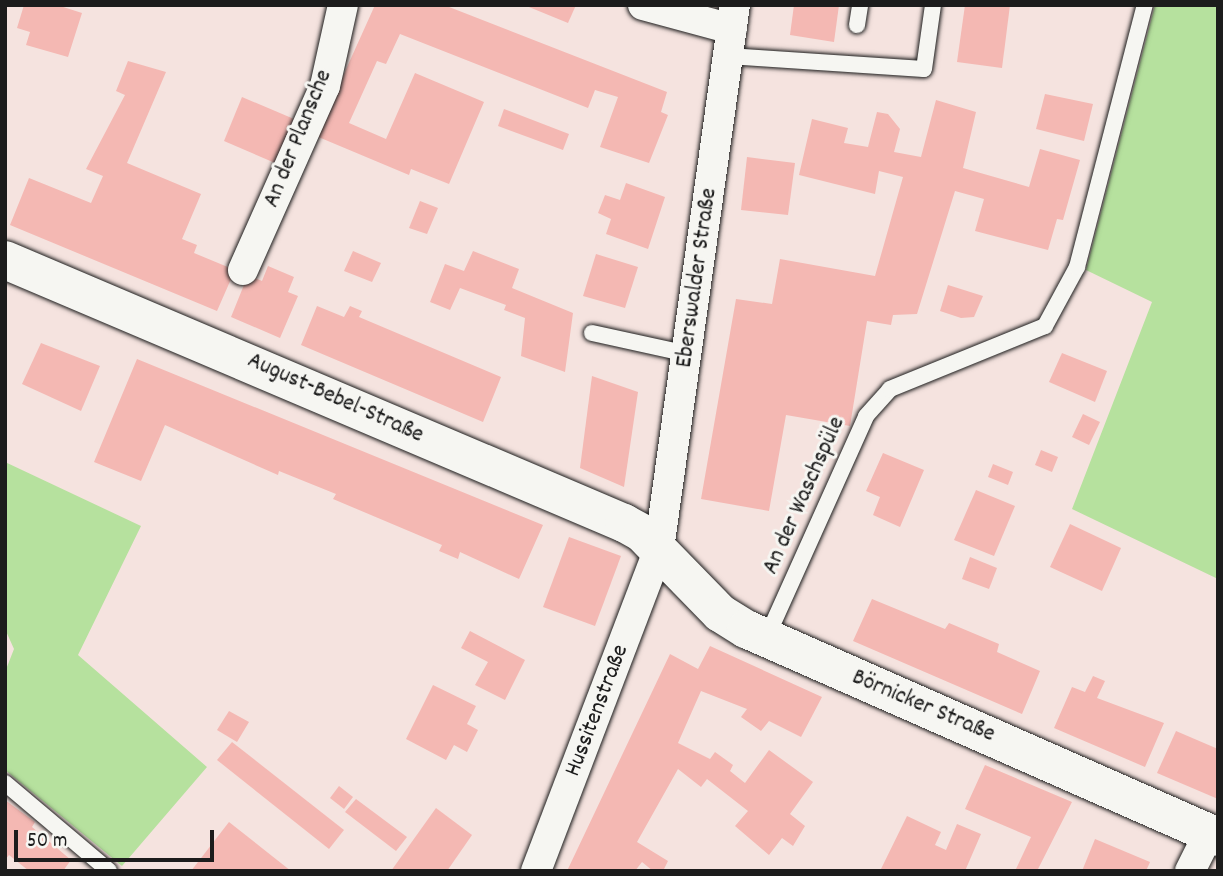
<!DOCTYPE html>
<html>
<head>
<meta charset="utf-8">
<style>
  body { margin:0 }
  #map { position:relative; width:1223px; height:876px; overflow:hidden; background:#f5e3df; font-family:Dekko,sans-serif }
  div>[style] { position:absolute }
  .green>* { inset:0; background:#b6e19e }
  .building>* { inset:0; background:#f4b8b3 }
  .roads { filter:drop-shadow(0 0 2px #1c1c1c) drop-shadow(0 0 2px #1c1c1c) }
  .lane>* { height:16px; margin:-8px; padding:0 8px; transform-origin:8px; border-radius:8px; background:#f6f6f2 }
  .street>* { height:30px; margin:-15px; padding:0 15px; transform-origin:15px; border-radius:15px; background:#f6f6f2 }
  .secondary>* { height:38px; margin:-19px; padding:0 19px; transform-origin:19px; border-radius:19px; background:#f6f6f2 }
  span { translate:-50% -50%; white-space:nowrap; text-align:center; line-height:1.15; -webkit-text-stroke:6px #f6f6f2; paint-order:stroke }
  .street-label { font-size:24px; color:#1c1c1c }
  .frame { position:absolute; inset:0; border:7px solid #1c1c1c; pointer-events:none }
  .scale { position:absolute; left:14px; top:830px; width:200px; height:32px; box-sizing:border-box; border:4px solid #1c1c1c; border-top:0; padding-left:9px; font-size:21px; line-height:24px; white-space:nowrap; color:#1c1c1c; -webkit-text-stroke:5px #f6f6f2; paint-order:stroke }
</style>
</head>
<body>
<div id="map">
  <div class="green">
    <div style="clip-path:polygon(1155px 5px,1218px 5px,1218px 579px,1072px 509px,1152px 302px,1086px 270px)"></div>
    <div style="clip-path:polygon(5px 462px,141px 526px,78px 655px,207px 767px,122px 866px,5px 770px,5px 672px,14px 649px,5px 629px)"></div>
  </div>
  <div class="building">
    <div style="clip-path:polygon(24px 5px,57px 5px,82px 13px,68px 57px,26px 45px,30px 32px,17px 28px)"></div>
    <div style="clip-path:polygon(375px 5px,444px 5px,667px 92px,661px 112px,668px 115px,649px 163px,600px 147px,618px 97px,595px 90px,588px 108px,400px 34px,386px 64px,377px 61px,349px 123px,386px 139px,415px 73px,484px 102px,449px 184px,411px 169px,409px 175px,316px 136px)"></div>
    <div style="clip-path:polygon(524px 5px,576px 5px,568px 23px)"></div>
    <div style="clip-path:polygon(794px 5px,839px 5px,834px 42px,790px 35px)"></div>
    <div style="clip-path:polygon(965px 5px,1010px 5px,1002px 68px,957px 62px)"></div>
    <div style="clip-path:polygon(128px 61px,166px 72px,127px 163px,201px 194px,182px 239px,197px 245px,194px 253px,235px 270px,217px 311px,10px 225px,29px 178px,91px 203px,103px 176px,86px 169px,125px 95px,116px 91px)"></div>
    <div style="clip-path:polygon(1045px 94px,1093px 104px,1084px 141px,1036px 129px)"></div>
    <div style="clip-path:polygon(242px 97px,294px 119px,275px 163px,224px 141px)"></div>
    <div style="clip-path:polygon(936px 100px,976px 112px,963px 168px,1029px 187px,1040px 149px,1080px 160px,1063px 220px,1057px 219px,1048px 250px,975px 231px,984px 199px,955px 191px,917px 314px,893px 315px,891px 325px,867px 321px,850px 426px,786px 415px,769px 511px,701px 499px,736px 299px,772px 304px,780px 259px,875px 276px,903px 177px,879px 171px,875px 194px,799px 175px,812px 119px,848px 128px,844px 143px,868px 147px,877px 112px,888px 114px,900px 129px,894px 152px,921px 157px)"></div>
    <div style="clip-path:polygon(504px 109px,569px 134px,563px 150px,498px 126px)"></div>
    <div style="clip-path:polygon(747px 157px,795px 163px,788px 215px,741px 210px)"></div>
    <div style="clip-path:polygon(626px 183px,665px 197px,648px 249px,606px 234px,611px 219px,598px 213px,605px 195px,620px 200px)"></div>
    <div style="clip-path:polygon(420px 201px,438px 208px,427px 234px,409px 228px)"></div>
    <div style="clip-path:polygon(353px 251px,381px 263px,372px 282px,344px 271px)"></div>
    <div style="clip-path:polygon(473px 251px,519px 269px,512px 288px,573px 313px,565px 372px,521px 356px,525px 318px,504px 310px,506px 305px,460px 288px,450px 310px,430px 302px,445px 264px,464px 271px)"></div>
    <div style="clip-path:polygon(596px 254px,638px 267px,625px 308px,583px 296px)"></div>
    <div style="clip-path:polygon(268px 266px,294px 277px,288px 292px,298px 296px,280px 338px,231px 317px,248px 275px,262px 281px)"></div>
    <div style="clip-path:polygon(948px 285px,983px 296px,974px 317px,961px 318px,940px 311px)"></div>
    <div style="clip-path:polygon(317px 306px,344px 317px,350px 306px,362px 311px,359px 317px,501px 377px,483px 422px,301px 345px)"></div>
    <div style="clip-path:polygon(41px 343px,100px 366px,81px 411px,22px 384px)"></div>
    <div style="clip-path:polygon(1062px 353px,1107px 371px,1095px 402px,1049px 382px)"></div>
    <div style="clip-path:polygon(137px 359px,543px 525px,519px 579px,460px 552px,458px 559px,439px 551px,442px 545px,333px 499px,336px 494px,279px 471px,278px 475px,165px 425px,141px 481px,94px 462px)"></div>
    <div style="clip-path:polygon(592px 376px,638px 392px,624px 487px,580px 468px)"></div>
    <div style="clip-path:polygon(1083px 414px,1100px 422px,1089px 445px,1072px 437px)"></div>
    <div style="clip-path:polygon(1041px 450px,1058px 457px,1052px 472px,1035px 465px)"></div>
    <div style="clip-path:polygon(883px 453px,924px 470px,900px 527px,873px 515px,880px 497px,866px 491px)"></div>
    <div style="clip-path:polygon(993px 464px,1013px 472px,1008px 485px,988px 477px)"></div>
    <div style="clip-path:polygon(976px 490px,1015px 506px,994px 556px,954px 540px)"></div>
    <div style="clip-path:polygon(1070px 524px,1121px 548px,1102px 591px,1050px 567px)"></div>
    <div style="clip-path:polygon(569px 537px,621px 556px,595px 626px,543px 607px)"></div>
    <div style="clip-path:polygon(970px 557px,997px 568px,989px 589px,962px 579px)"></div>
    <div style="clip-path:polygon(872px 599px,945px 629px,949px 623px,999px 644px,997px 652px,1040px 671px,1022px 714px,853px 641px)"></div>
    <div style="clip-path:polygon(470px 631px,525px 660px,505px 700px,475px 685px,488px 662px,461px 648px)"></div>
    <div style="clip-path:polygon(710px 646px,822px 697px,801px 737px,769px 721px,761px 731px,741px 717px,747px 709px,701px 691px,678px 743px,710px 759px,715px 752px,733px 765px,730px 771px,745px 783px,769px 750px,813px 782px,790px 814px,805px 826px,793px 846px,782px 838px,769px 855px,735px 826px,748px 811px,707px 779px,701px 787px,678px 769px,637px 842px,668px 861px,663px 871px,653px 871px,642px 862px,635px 871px,567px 871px,670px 654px,698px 669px)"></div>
    <div style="clip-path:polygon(1093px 676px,1105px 681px,1097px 698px,1164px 723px,1145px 767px,1054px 728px,1072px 687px,1085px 692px)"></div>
    <div style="clip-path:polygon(433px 685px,476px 706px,467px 724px,478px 730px,467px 752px,454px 745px,446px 760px,406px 739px)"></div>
    <div style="clip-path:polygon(229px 711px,249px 722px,237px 742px,217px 730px)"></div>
    <div style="clip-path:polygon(1176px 731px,1218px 749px,1218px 799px,1157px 773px)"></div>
    <div style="clip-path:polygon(232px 742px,344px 830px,329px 849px,217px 760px)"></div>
    <div style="clip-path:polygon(985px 765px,1072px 802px,1037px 871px,1015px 871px,1031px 837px,965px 809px)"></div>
    <div style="clip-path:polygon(339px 786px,353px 797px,344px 809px,330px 798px)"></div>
    <div style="clip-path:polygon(356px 799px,407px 837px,396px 851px,345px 812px)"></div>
    <div style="clip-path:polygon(5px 800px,35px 822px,32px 827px,71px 860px,63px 871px,29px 871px,9px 855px,5px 860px)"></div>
    <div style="clip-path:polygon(436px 808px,472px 835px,447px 871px,391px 871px)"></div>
    <div style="clip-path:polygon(907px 816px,941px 832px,935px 845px,946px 850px,957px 824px,981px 834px,965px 871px,880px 871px)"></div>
    <div style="clip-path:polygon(229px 822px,291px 871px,191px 871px)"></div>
    <div style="clip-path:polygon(1095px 839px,1150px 862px,1146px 871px,1082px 871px)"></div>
  </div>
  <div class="roads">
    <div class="lane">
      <div style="left:857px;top:25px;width:20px;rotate:-81deg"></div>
      <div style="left:728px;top:56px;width:196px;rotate:3.8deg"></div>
      <div style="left:924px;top:69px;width:65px;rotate:-82deg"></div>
      <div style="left:592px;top:333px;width:98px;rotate:12.3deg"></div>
      <div style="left:766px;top:639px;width:244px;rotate:-65.8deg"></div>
      <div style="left:866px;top:416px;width:36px;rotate:-48deg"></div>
      <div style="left:890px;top:389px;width:167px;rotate:-22.1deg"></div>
      <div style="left:1045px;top:326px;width:67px;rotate:-61.5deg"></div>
      <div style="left:1077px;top:267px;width:271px;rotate:-75.5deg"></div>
      <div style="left:5px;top:783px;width:136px;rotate:40.2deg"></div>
    </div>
    <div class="street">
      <div style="left:643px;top:5px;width:92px;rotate:15.1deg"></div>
      <div style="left:243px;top:270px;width:201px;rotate:-66deg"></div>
      <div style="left:325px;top:86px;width:83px;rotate:-77.5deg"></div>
      <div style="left:536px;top:871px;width:345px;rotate:-69.1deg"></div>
      <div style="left:659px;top:549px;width:549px;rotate:-82.05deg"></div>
      <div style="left:1190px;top:871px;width:42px;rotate:-63.4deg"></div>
    </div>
    <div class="secondary">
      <div style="left:5px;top:260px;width:673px;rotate:23.02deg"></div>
      <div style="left:624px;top:523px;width:21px;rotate:29deg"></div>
      <div style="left:642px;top:533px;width:112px;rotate:45.7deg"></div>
      <div style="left:720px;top:613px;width:31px;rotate:32deg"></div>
      <div style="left:746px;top:629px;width:516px;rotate:23.78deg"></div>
    </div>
  </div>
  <div class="street-label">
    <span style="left:299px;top:139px;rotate:-68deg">An der Plansche</span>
    <span style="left:698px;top:278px;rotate:-82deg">Eberswalder Straße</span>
    <span style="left:335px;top:399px;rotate:24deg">August-Bebel-Straße</span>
    <span style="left:805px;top:496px;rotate:-66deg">An der Waschspüle</span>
    <span style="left:923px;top:707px;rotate:23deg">Börnicker Straße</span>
    <span style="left:598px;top:711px;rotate:-69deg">Hussitenstraße</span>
  </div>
  <div class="frame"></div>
  <div class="scale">50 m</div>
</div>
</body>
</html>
